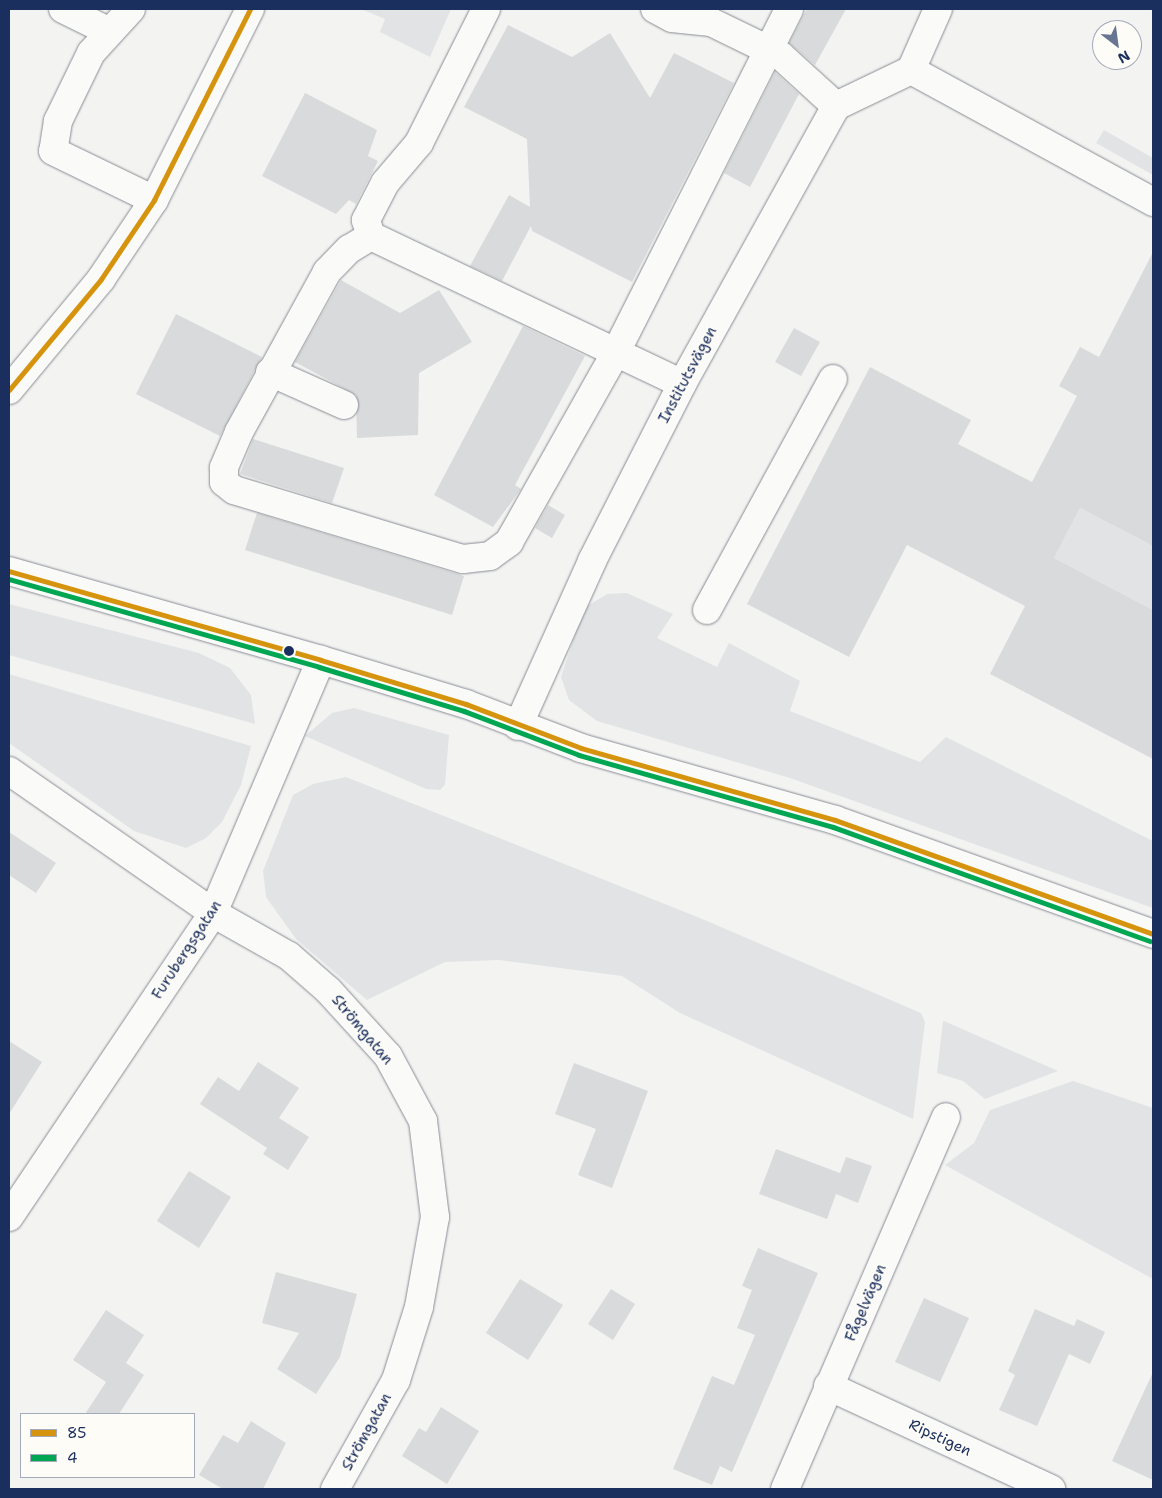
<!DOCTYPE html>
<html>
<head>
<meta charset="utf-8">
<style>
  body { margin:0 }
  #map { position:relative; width:1162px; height:1498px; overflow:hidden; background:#f3f3f2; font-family:"Shantell Sans",sans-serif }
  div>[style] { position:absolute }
  .green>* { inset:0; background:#e2e3e5 }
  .building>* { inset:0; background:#d9dadb }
  .roads { filter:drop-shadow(0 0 1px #888c94) drop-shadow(0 0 1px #888c94) }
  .minor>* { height:28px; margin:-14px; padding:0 14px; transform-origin:14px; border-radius:14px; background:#fafaf8 }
  .bus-1>* { height:5px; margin:-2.5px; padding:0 2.5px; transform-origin:2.5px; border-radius:2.5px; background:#d6940e }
  .bus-2>* { height:5px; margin:-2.5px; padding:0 2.5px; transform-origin:2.5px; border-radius:2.5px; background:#00a651 }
  .dots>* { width:14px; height:14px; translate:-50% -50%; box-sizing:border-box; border:2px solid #fdfcf7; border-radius:50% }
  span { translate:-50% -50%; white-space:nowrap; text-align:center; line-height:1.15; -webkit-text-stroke:4px #fdfcf7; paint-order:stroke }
  .street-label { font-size:15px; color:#1b2f5e }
  .frame { position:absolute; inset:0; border:10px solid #1b2f5e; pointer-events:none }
  .legend { position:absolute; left:20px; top:1413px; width:175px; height:65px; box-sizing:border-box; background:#fdfcf7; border:1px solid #a3aaba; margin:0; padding:6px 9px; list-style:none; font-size:15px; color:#1b2f5e }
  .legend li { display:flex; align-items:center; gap:10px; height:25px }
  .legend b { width:25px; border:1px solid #a3aaba }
  .north { position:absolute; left:1092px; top:20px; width:50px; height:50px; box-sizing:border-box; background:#fdfcf7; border:1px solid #a3aaba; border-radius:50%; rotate:150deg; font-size:14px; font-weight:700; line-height:20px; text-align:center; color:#1b2f5e }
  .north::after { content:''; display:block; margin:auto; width:18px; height:22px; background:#677492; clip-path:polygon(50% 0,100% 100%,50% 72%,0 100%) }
</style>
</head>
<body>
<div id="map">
  <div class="green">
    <div style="clip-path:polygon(361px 9px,451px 9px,430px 57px,380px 32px,385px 19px)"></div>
    <div style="clip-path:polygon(1104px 130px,1153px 158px,1153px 175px,1096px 143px)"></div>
    <div style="clip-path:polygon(1080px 508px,1149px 544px,1153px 537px,1153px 610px,1054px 558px)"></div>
    <div style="clip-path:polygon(627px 593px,673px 614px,657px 638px,717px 667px,729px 643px,800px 681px,790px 711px,920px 762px,946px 737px,1153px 841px,1153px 908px,790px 778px,597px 721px,569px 700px,561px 677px,584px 608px,607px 594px)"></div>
    <div style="clip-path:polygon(9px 604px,199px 653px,230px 668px,251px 695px,255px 724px,9px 655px)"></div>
    <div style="clip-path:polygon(9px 674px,251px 746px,241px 785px,222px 822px,206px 838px,186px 848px,134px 831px,9px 743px)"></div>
    <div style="clip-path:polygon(354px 708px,449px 735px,445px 785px,440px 790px,426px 789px,305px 736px,332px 713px)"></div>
    <div style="clip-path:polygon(346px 777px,700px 918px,921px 1013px,925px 1022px,913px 1119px,680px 1013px,622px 976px,499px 960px,445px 962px,367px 1000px,296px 939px,266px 897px,263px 871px,293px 795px,313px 784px)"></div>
    <div style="clip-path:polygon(943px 1021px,944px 1021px,1058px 1071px,985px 1099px,963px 1081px,937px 1073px)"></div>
    <div style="clip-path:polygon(1073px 1081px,1153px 1108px,1153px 1279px,945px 1165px,974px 1143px,990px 1110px)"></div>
  </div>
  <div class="building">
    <div style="clip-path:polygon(807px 9px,846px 9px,815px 65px,789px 43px)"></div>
    <div style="clip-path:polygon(508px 25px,572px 57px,610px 33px,650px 98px,674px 53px,734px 83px,632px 282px,532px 231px,531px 226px,502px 281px,470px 266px,509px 195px,530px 207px,527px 139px,464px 107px)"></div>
    <div style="clip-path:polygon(775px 72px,799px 94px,750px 187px,724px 173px)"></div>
    <div style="clip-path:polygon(305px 93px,377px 130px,368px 156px,378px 161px,356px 204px,349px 200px,336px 214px,262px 176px)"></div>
    <div style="clip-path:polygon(1153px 252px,1153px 546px,1080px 508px,1054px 558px,1153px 610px,1153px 759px,990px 674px,1025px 606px,907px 545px,849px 657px,747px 604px,870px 367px,971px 420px,958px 444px,1032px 482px,1077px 396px,1059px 386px,1080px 347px,1099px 357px)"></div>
    <div style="clip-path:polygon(341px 280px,400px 313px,439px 290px,472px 342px,419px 373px,418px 435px,357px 438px,356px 395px,295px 362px)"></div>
    <div style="clip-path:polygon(176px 314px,262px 357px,220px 436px,136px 394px)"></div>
    <div style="clip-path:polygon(523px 326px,585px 356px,515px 485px,521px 489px,493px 527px,434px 495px)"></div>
    <div style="clip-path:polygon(794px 328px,820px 342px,801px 376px,775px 362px)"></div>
    <div style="clip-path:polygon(253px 439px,344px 468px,332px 503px,240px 474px)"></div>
    <div style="clip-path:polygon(548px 505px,565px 515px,552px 538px,535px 528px)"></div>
    <div style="clip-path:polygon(257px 513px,464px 576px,452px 615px,245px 550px)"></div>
    <div style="clip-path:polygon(9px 832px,56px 863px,36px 893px,9px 875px)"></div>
    <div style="clip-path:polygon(9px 1041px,42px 1062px,9px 1114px)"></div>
    <div style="clip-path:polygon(258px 1062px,299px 1088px,279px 1118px,309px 1137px,288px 1170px,263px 1154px,267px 1148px,200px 1104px,218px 1077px,239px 1091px)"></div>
    <div style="clip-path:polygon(574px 1063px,648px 1091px,612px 1188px,578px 1175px,596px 1129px,555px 1114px)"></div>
    <div style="clip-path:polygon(776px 1149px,840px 1173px,846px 1157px,872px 1166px,858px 1203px,836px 1194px,827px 1219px,759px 1194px)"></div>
    <div style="clip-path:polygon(189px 1171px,231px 1197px,199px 1248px,157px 1221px)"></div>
    <div style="clip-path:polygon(758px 1248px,818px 1273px,732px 1472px,720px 1466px,712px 1485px,673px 1469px,712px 1376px,734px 1385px,755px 1335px,737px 1328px,752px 1290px,742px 1286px)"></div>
    <div style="clip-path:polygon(276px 1272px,357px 1294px,340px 1357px,316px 1394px,277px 1369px,299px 1333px,262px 1323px)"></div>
    <div style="clip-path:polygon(520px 1279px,563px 1305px,528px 1360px,486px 1333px)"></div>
    <div style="clip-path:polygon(611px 1289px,635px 1304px,613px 1340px,588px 1324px)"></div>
    <div style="clip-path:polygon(924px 1298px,969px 1318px,940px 1382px,895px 1362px)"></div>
    <div style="clip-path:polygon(1035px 1309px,1074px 1326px,1077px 1319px,1105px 1332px,1090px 1364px,1069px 1354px,1037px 1426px,999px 1410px,1015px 1375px,1008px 1371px)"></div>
    <div style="clip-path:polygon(106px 1310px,144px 1335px,126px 1363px,144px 1375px,119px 1414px,85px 1414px,106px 1382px,73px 1360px)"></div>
    <div style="clip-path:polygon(1153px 1372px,1153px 1480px,1112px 1461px)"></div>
    <div style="clip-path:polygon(441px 1407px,479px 1431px,447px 1484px,402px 1456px,419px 1428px,426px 1432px)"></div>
    <div style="clip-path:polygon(251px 1421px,286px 1443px,263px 1489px,223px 1489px,199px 1475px,223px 1435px,238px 1443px)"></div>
  </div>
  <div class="roads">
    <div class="minor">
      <div style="left:63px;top:9px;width:52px;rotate:26.1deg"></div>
      <div style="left:131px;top:9px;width:59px;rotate:132.3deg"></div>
      <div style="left:91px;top:53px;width:76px;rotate:115.9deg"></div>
      <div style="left:58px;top:121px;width:30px;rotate:99deg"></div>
      <div style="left:53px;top:151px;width:112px;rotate:25.9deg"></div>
      <div style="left:486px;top:9px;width:150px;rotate:116.6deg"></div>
      <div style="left:419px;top:143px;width:52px;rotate:130.4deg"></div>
      <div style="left:385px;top:183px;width:42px;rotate:117.2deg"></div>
      <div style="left:366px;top:220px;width:17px;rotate:73deg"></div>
      <div style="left:371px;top:236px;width:344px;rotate:25.4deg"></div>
      <div style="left:655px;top:9px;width:19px;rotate:28deg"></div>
      <div style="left:672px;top:18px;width:39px;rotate:6deg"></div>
      <div style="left:711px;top:22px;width:78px;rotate:25.9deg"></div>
      <div style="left:781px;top:56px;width:74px;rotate:42.3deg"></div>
      <div style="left:911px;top:70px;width:276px;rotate:28.6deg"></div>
      <div style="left:911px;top:70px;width:67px;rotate:-66.1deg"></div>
      <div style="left:371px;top:236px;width:26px;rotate:149deg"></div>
      <div style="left:349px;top:249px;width:32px;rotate:134deg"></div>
      <div style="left:327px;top:272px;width:183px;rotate:118.8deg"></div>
      <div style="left:239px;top:432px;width:39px;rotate:113deg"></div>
      <div style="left:224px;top:468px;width:14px;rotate:90deg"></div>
      <div style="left:224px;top:482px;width:13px;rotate:39deg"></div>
      <div style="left:234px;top:490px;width:239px;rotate:16.8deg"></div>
      <div style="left:463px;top:559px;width:27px;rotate:-6deg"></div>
      <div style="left:490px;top:556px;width:24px;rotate:-36deg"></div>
      <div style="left:509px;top:542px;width:218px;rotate:-60.6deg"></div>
      <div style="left:616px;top:352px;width:384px;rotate:-63.2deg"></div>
      <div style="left:270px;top:372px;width:81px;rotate:24deg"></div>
      <div style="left:9px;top:390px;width:144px;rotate:-50.3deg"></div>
      <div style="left:101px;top:279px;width:95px;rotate:-56.1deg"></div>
      <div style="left:154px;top:200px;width:214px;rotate:-63.3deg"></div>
      <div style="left:9px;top:571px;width:324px;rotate:15.9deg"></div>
      <div style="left:321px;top:660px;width:152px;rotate:16.9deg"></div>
      <div style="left:466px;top:704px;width:123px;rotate:20.9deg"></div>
      <div style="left:581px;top:748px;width:264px;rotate:15.8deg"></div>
      <div style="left:835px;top:820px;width:338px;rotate:19.7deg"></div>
      <div style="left:707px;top:610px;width:263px;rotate:-61.4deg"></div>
      <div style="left:518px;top:726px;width:181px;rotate:-65.8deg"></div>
      <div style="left:592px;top:561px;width:199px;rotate:-63deg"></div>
      <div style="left:682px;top:384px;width:318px;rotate:-61deg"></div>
      <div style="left:836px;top:106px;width:83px;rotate:-25.6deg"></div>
      <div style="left:9px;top:771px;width:249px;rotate:34.8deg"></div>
      <div style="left:213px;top:913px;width:87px;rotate:29.5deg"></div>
      <div style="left:289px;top:956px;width:52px;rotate:41.1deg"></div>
      <div style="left:328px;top:990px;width:89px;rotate:47.7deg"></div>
      <div style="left:388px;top:1056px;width:74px;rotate:61.7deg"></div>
      <div style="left:423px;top:1121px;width:97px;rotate:82.9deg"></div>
      <div style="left:435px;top:1217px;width:91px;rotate:100.1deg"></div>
      <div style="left:419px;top:1307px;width:77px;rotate:107.5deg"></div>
      <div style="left:396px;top:1380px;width:125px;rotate:119.2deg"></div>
      <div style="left:9px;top:1217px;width:366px;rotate:-56.1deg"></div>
      <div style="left:213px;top:913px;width:275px;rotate:-66.9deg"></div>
      <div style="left:828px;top:1386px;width:246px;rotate:24.8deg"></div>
      <div style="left:785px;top:1489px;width:405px;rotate:-66.6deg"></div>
    </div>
  </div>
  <div class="bus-1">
    <div style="left:9px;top:390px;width:144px;rotate:-50.3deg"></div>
    <div style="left:101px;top:279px;width:95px;rotate:-56.1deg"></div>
    <div style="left:154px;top:200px;width:214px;rotate:-63.3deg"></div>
    <div style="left:9px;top:571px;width:324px;rotate:15.9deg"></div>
    <div style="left:321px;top:660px;width:152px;rotate:16.9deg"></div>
    <div style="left:466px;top:704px;width:123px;rotate:20.9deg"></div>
    <div style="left:581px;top:748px;width:264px;rotate:15.8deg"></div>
    <div style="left:835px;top:820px;width:338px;rotate:19.7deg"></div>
  </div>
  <div class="bus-2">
    <div style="left:9px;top:579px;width:322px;rotate:15.8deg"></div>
    <div style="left:319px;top:667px;width:152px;rotate:16.9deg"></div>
    <div style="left:464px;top:711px;width:123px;rotate:20.9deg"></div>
    <div style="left:579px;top:755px;width:264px;rotate:15.8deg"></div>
    <div style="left:833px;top:827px;width:337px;rotate:19.8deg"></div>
  </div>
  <div class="dots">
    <div style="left:289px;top:651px;background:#1b2f5e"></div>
  </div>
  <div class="street-label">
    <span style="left:688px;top:375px;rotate:-62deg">Institutsvägen</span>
    <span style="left:187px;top:950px;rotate:-57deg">Furubergsgatan</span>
    <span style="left:362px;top:1030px;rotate:50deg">Strömgatan</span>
    <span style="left:866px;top:1303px;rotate:-67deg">Fågelvägen</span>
    <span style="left:367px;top:1432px;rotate:-61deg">Strömgatan</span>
    <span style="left:940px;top:1438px;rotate:25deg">Ripstigen</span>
  </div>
  <div class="frame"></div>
  <ul class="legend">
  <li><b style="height:6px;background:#d6940e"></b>85</li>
  <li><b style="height:6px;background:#00a651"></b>4</li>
  </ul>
  <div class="north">N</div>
</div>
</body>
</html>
